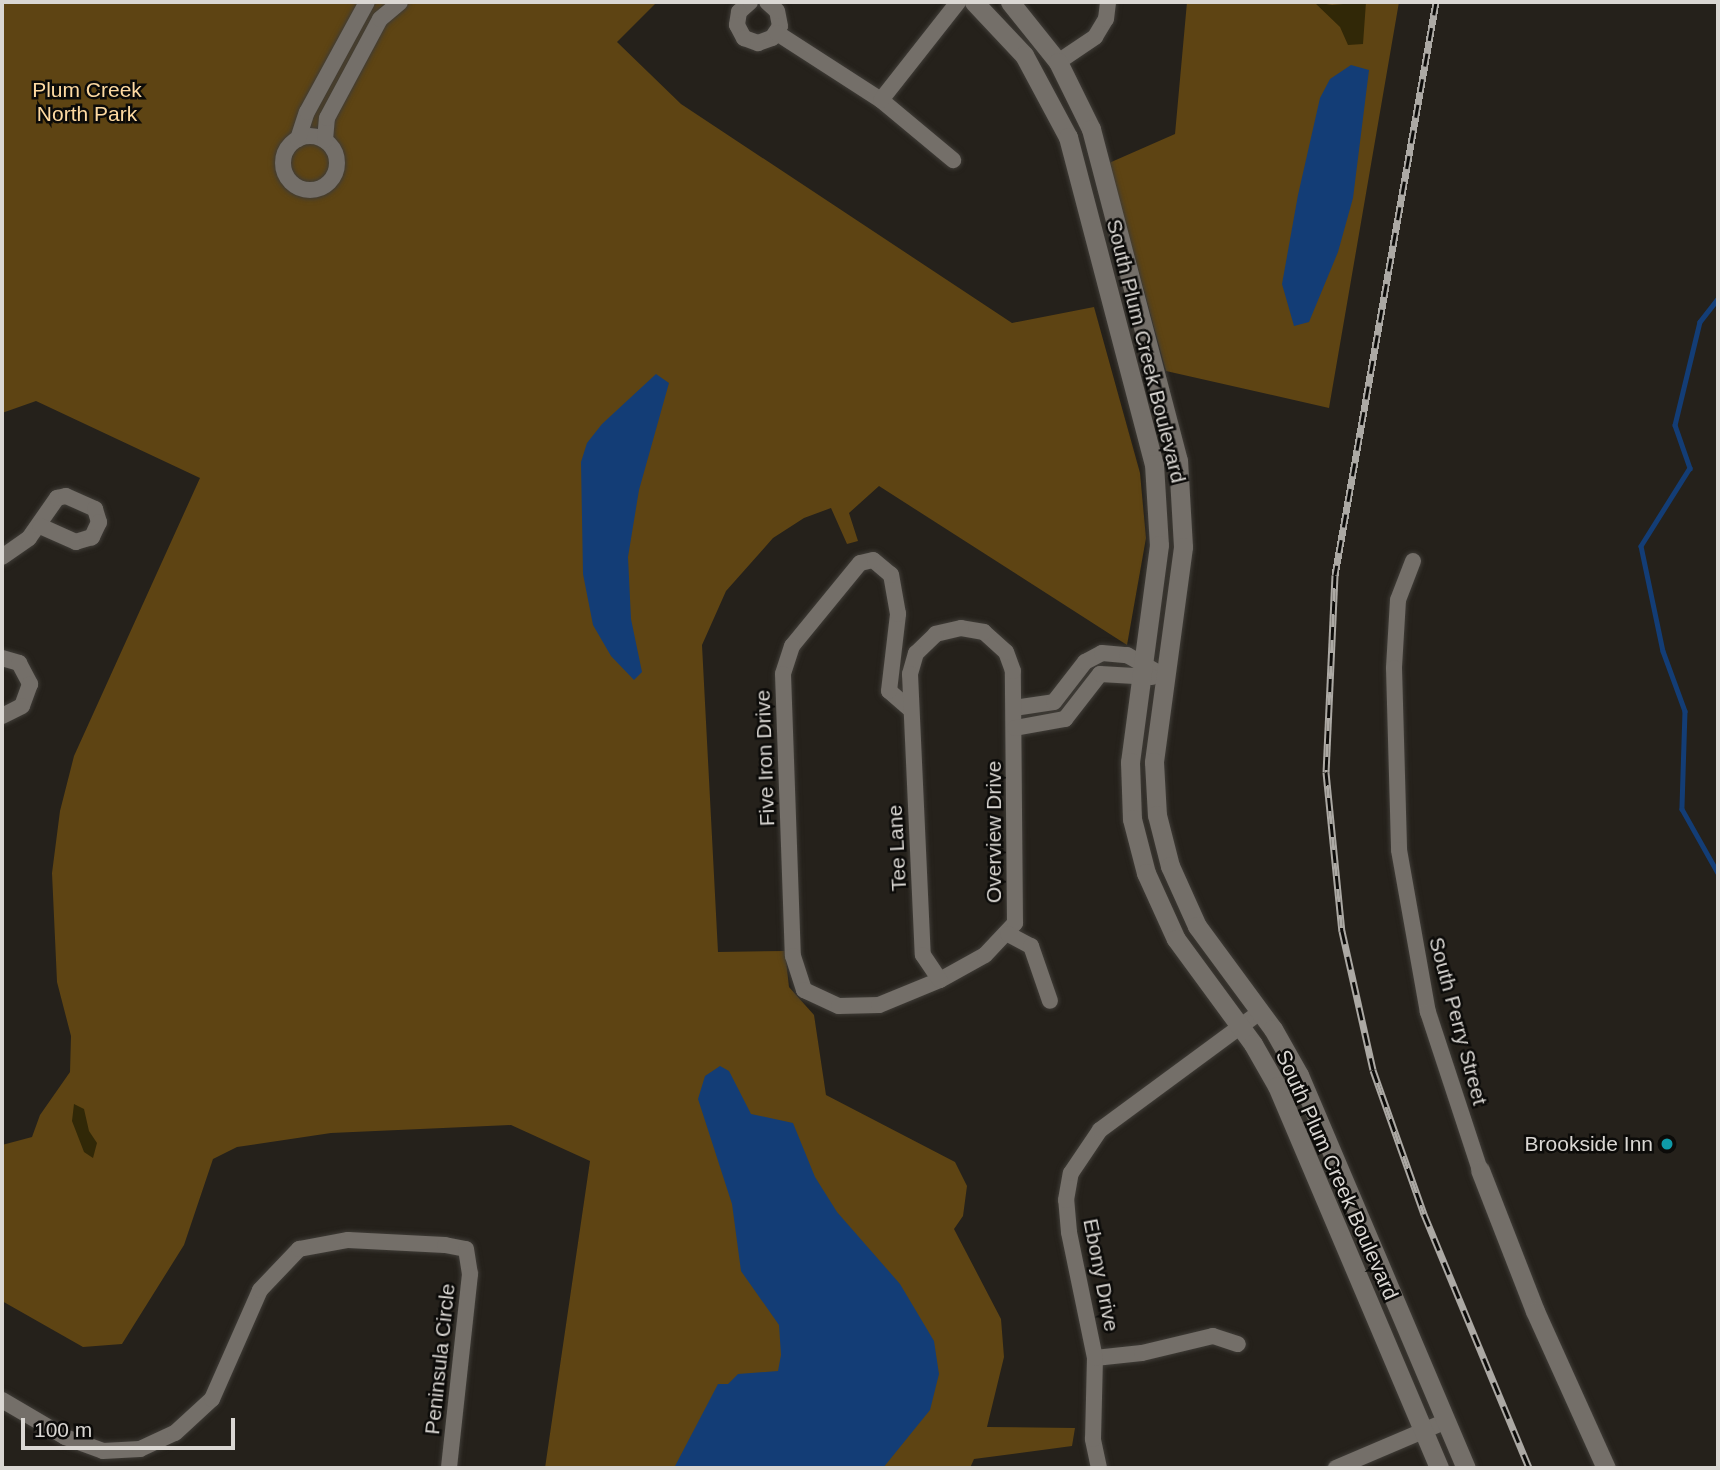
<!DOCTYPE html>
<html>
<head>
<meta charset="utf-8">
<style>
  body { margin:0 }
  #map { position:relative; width:1720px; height:1470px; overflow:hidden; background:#25211b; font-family:Helvetica,sans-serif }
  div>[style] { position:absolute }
  .green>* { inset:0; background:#5e4413 }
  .sand>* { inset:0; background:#312807 }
  .water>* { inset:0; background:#133d76 }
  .stream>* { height:4.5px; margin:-2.25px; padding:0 2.25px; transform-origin:2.25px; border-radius:2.25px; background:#133d76 }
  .roads { filter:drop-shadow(0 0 2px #3f3c37) drop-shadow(0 0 2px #3f3c37) }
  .minor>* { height:16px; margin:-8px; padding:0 8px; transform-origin:8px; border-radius:8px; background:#746f69 }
  .minor>.ring { margin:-8px; padding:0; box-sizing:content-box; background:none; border:16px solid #746f69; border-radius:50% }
  .tertiary>* { height:19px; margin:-9.5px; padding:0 9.5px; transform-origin:9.5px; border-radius:9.5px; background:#746f69 }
  .rail>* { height:7px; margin-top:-3.5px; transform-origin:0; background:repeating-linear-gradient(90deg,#0c0b09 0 13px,#aca9a4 0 26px); box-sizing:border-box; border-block:2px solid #aca9a4 }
  .dots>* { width:19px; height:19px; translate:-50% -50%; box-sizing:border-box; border:4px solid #0c0b09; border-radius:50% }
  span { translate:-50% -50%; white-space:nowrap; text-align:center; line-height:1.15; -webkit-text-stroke:5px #0c0b09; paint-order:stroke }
  .park-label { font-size:21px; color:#fedaa2 }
  .street-label { font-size:21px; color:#dad7d3 }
  .poi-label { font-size:21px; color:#dad7d3 }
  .right { translate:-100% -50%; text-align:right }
  .frame { position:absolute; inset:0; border:4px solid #dad7d3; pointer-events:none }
  .scale { position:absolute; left:21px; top:1418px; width:214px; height:32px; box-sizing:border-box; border:4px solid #dad7d3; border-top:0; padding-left:9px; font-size:21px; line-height:24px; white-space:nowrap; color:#dad7d3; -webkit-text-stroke:5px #0c0b09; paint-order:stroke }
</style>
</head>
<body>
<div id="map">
  <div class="green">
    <div style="clip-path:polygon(2px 2px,657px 2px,617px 42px,681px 104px,1012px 323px,1094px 307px,1140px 473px,1146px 538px,1127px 645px,879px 486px,849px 513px,858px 541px,847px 544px,831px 508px,804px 518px,773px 538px,726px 591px,702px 645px,718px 952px,785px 951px,789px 987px,814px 1015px,826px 1095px,955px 1162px,967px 1186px,963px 1216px,954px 1229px,1001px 1319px,1004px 1357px,987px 1427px,1075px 1428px,1072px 1446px,974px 1459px,970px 1468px,545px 1468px,590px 1161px,511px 1125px,331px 1133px,237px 1147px,213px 1159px,184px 1245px,122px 1344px,83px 1347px,2px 1301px,2px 1145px,32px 1137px,40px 1115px,70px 1072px,71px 1036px,57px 982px,52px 873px,60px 811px,74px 756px,200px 478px,36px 401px,2px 413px)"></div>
    <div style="clip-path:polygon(1187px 2px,1399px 2px,1329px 408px,1166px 371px,1109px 163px,1175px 134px)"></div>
  </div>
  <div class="sand">
    <div style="clip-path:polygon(1314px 2px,1332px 5px,1366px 2px,1363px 44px,1348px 45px,1340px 27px)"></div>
    <div style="clip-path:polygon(74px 1104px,84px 1109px,89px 1131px,97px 1143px,93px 1158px,84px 1152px,72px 1121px)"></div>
  </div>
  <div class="water">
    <div style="clip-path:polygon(1351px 65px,1369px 70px,1353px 198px,1338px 252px,1309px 322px,1294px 326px,1282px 284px,1298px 195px,1320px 98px,1330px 79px)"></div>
    <div style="clip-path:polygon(656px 374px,669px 383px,639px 490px,628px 557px,631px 619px,642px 672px,634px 680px,611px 656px,593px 625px,583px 574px,581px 462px,587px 443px,602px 424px)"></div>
    <div style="clip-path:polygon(720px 1066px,729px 1071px,751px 1114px,793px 1123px,815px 1177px,837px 1212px,900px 1284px,934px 1341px,939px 1374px,930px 1410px,883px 1468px,674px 1468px,718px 1384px,728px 1384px,738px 1374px,778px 1371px,781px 1355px,779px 1325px,741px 1271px,732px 1204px,698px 1099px,705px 1076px)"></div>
  </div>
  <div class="stream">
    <div style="left:1718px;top:299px;width:29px;rotate:128deg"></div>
    <div style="left:1700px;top:322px;width:106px;rotate:103.6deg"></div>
    <div style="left:1675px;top:425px;width:46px;rotate:70.8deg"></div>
    <div style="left:1690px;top:468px;width:92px;rotate:122.1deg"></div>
    <div style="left:1641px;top:546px;width:107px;rotate:78.2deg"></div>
    <div style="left:1663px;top:651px;width:64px;rotate:69.9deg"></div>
    <div style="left:1685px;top:711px;width:98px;rotate:91.8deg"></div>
    <div style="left:1682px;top:809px;width:73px;rotate:60.6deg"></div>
  </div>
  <div class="roads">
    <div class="minor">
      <div style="left:750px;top:2px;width:15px;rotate:138deg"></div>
      <div style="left:739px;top:12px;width:13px;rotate:99deg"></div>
      <div style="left:737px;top:25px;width:15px;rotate:62deg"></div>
      <div style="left:744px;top:38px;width:15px;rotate:20deg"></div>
      <div style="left:758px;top:43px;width:15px;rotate:-20deg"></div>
      <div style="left:772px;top:38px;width:14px;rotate:-56deg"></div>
      <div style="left:780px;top:26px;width:15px;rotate:-101deg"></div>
      <div style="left:777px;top:11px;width:13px;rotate:-138deg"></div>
      <div style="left:777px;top:33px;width:124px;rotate:32.8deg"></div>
      <div style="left:881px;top:100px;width:94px;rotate:39.8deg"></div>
      <div style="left:1058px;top:62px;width:45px;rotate:-34deg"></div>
      <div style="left:1095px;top:37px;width:21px;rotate:-59deg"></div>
      <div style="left:1106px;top:19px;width:17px;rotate:-83deg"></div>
      <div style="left:881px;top:100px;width:125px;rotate:-51.8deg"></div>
      <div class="ring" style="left:283px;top:136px;width:38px;height:38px"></div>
      <div style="left:298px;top:139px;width:28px;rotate:-72deg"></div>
      <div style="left:307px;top:112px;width:125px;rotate:-61.4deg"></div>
      <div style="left:325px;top:140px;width:22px;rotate:-85deg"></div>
      <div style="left:327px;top:118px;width:112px;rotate:-61.8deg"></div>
      <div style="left:380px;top:19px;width:26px;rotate:-40deg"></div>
      <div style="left:2px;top:557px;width:33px;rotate:-35deg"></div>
      <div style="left:29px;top:538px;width:49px;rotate:-55deg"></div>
      <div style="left:57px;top:498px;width:9px;rotate:-13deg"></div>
      <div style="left:66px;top:496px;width:32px;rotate:24deg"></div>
      <div style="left:95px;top:509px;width:14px;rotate:73deg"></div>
      <div style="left:99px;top:522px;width:17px;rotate:115deg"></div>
      <div style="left:92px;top:537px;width:17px;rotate:163deg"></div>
      <div style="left:76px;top:542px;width:39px;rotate:-156deg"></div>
      <div style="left:1413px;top:561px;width:42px;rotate:111deg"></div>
      <div style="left:1398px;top:600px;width:68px;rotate:93.4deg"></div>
      <div style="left:1394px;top:668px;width:182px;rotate:88.4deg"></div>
      <div style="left:1399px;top:850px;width:165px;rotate:79.9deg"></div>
      <div style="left:1428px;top:1012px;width:166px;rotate:71.8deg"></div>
      <div style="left:2px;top:658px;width:18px;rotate:16deg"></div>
      <div style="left:19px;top:663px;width:24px;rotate:62deg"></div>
      <div style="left:30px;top:684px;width:23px;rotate:110deg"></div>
      <div style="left:22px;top:706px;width:22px;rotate:153deg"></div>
      <div style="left:1014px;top:708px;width:40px;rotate:-8.5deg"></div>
      <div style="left:1054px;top:702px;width:51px;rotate:-52.2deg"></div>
      <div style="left:1085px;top:662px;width:19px;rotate:-28deg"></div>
      <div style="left:1102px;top:653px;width:25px;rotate:5deg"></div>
      <div style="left:1127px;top:655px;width:43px;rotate:29.6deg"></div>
      <div style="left:911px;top:710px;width:29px;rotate:-139deg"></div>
      <div style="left:889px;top:691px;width:78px;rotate:-83.3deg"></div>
      <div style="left:898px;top:614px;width:40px;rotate:-100deg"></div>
      <div style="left:891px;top:575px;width:23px;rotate:-140deg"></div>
      <div style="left:873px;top:560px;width:13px;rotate:167deg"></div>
      <div style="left:860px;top:563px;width:107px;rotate:129.3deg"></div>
      <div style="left:792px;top:646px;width:29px;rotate:108deg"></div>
      <div style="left:783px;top:674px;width:282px;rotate:88deg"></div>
      <div style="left:793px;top:956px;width:36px;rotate:72deg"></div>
      <div style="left:804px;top:990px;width:38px;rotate:25deg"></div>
      <div style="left:839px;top:1006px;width:40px;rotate:-1.4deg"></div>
      <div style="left:879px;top:1005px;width:66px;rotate:-22.3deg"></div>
      <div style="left:940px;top:980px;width:51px;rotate:-29.1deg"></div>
      <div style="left:985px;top:955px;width:44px;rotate:-46.8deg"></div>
      <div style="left:1015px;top:923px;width:252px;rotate:-90.5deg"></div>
      <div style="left:1013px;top:671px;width:20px;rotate:-110deg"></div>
      <div style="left:1006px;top:652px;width:30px;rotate:-138deg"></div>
      <div style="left:984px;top:632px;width:23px;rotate:-170deg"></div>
      <div style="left:961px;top:628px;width:26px;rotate:167deg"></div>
      <div style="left:936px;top:634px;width:28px;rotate:136deg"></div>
      <div style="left:916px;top:653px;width:22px;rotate:106deg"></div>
      <div style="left:910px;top:674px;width:281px;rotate:87.4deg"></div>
      <div style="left:923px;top:955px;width:30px;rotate:56deg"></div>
      <div style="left:1015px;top:728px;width:51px;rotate:-10.2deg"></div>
      <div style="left:1065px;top:719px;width:57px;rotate:-52.1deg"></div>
      <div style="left:1100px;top:674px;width:52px;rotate:3.3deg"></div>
      <div style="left:1008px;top:934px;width:26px;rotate:28deg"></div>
      <div style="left:1031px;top:946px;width:58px;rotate:70.9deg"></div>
      <div style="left:1095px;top:1358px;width:47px;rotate:-6.1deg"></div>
      <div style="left:1142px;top:1353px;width:73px;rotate:-13.5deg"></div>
      <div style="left:1213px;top:1336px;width:26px;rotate:18deg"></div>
      <div style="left:2px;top:1400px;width:73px;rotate:30.4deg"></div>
      <div style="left:65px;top:1437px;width:40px;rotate:20.2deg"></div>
      <div style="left:103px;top:1451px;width:37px;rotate:-3deg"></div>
      <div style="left:140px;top:1449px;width:38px;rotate:-25deg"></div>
      <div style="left:175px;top:1433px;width:50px;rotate:-42.6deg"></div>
      <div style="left:212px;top:1399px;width:119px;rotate:-66.2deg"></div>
      <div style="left:260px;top:1290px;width:57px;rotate:-46.4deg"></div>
      <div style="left:299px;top:1249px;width:50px;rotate:-10.4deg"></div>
      <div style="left:348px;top:1240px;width:97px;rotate:3deg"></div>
      <div style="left:445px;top:1245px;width:21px;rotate:11deg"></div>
      <div style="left:466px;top:1249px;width:25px;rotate:81deg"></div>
      <div style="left:470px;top:1274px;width:195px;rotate:96.2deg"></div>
      <div style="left:1099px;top:1468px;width:30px;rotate:-102deg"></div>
      <div style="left:1093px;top:1439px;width:81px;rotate:-88.6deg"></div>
      <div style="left:1095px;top:1358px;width:129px;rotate:-101.7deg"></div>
      <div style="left:1069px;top:1232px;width:32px;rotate:-95deg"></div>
      <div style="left:1066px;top:1200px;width:27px;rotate:-80deg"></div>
      <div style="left:1071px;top:1173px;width:52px;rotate:-56deg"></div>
      <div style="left:1100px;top:1130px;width:199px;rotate:-36.4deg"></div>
      <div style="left:1336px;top:1468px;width:120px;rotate:-23.1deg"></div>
    </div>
    <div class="tertiary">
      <div style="left:974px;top:2px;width:73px;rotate:46.7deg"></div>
      <div style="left:1024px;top:55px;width:93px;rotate:61.8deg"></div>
      <div style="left:1068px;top:137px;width:338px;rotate:75.3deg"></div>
      <div style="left:1154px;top:464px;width:81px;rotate:86.5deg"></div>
      <div style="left:1159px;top:545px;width:219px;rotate:97.6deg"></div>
      <div style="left:1130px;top:762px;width:57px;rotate:88deg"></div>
      <div style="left:1132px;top:819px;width:56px;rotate:75.5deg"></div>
      <div style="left:1146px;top:873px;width:72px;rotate:65.6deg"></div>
      <div style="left:1176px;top:939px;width:130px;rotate:53.7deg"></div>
      <div style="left:1253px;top:1044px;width:48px;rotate:60.3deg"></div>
      <div style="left:1277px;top:1086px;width:415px;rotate:67deg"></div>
      <div style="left:1010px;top:2px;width:77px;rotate:51.3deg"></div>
      <div style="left:1058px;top:62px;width:75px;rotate:63.8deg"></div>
      <div style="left:1091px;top:129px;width:342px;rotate:75.3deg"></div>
      <div style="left:1178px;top:460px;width:87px;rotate:86.7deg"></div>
      <div style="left:1183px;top:547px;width:217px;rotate:97.7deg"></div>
      <div style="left:1154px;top:762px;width:53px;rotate:86.8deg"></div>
      <div style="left:1157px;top:815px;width:53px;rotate:75.7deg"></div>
      <div style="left:1170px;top:866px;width:66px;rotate:65.8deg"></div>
      <div style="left:1197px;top:926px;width:128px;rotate:53.6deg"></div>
      <div style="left:1273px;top:1029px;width:53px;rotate:60.5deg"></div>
      <div style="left:1299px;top:1075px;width:427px;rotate:67deg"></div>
      <div style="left:1480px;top:1170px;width:151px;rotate:68.7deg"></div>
      <div style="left:1535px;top:1311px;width:172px;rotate:65.7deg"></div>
    </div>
  </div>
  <div class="rail">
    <div style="left:1436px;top:2px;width:582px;rotate:100deg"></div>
    <div style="left:1335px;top:575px;width:197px;rotate:92.6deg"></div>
    <div style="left:1326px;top:772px;width:160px;rotate:84.3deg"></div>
    <div style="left:1342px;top:931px;width:142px;rotate:77.4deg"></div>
    <div style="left:1373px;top:1070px;width:153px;rotate:70.5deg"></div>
    <div style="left:1424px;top:1214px;width:275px;rotate:67.5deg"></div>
  </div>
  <div class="dots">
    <div style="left:1667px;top:1144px;background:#0f9aa8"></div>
  </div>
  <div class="park-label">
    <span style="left:87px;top:102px">Plum Creek<br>North Park</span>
  </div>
  <div class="street-label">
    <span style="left:1146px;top:351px;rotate:76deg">South Plum Creek Boulevard</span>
    <span style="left:765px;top:758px;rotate:-92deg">Five Iron Drive</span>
    <span style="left:994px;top:832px;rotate:-90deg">Overview Drive</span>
    <span style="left:897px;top:848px;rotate:-93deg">Tee Lane</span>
    <span style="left:1458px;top:1021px;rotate:75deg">South Perry Street</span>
    <span style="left:1337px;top:1175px;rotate:66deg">South Plum Creek Boulevard</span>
    <span style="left:1101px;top:1275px;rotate:79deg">Ebony Drive</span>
    <span style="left:440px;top:1359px;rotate:-84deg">Peninsula Circle</span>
  </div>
  <div class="poi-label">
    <span class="right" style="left:1653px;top:1144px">Brookside Inn</span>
  </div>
  <div class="frame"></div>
  <div class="scale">100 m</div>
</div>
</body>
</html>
